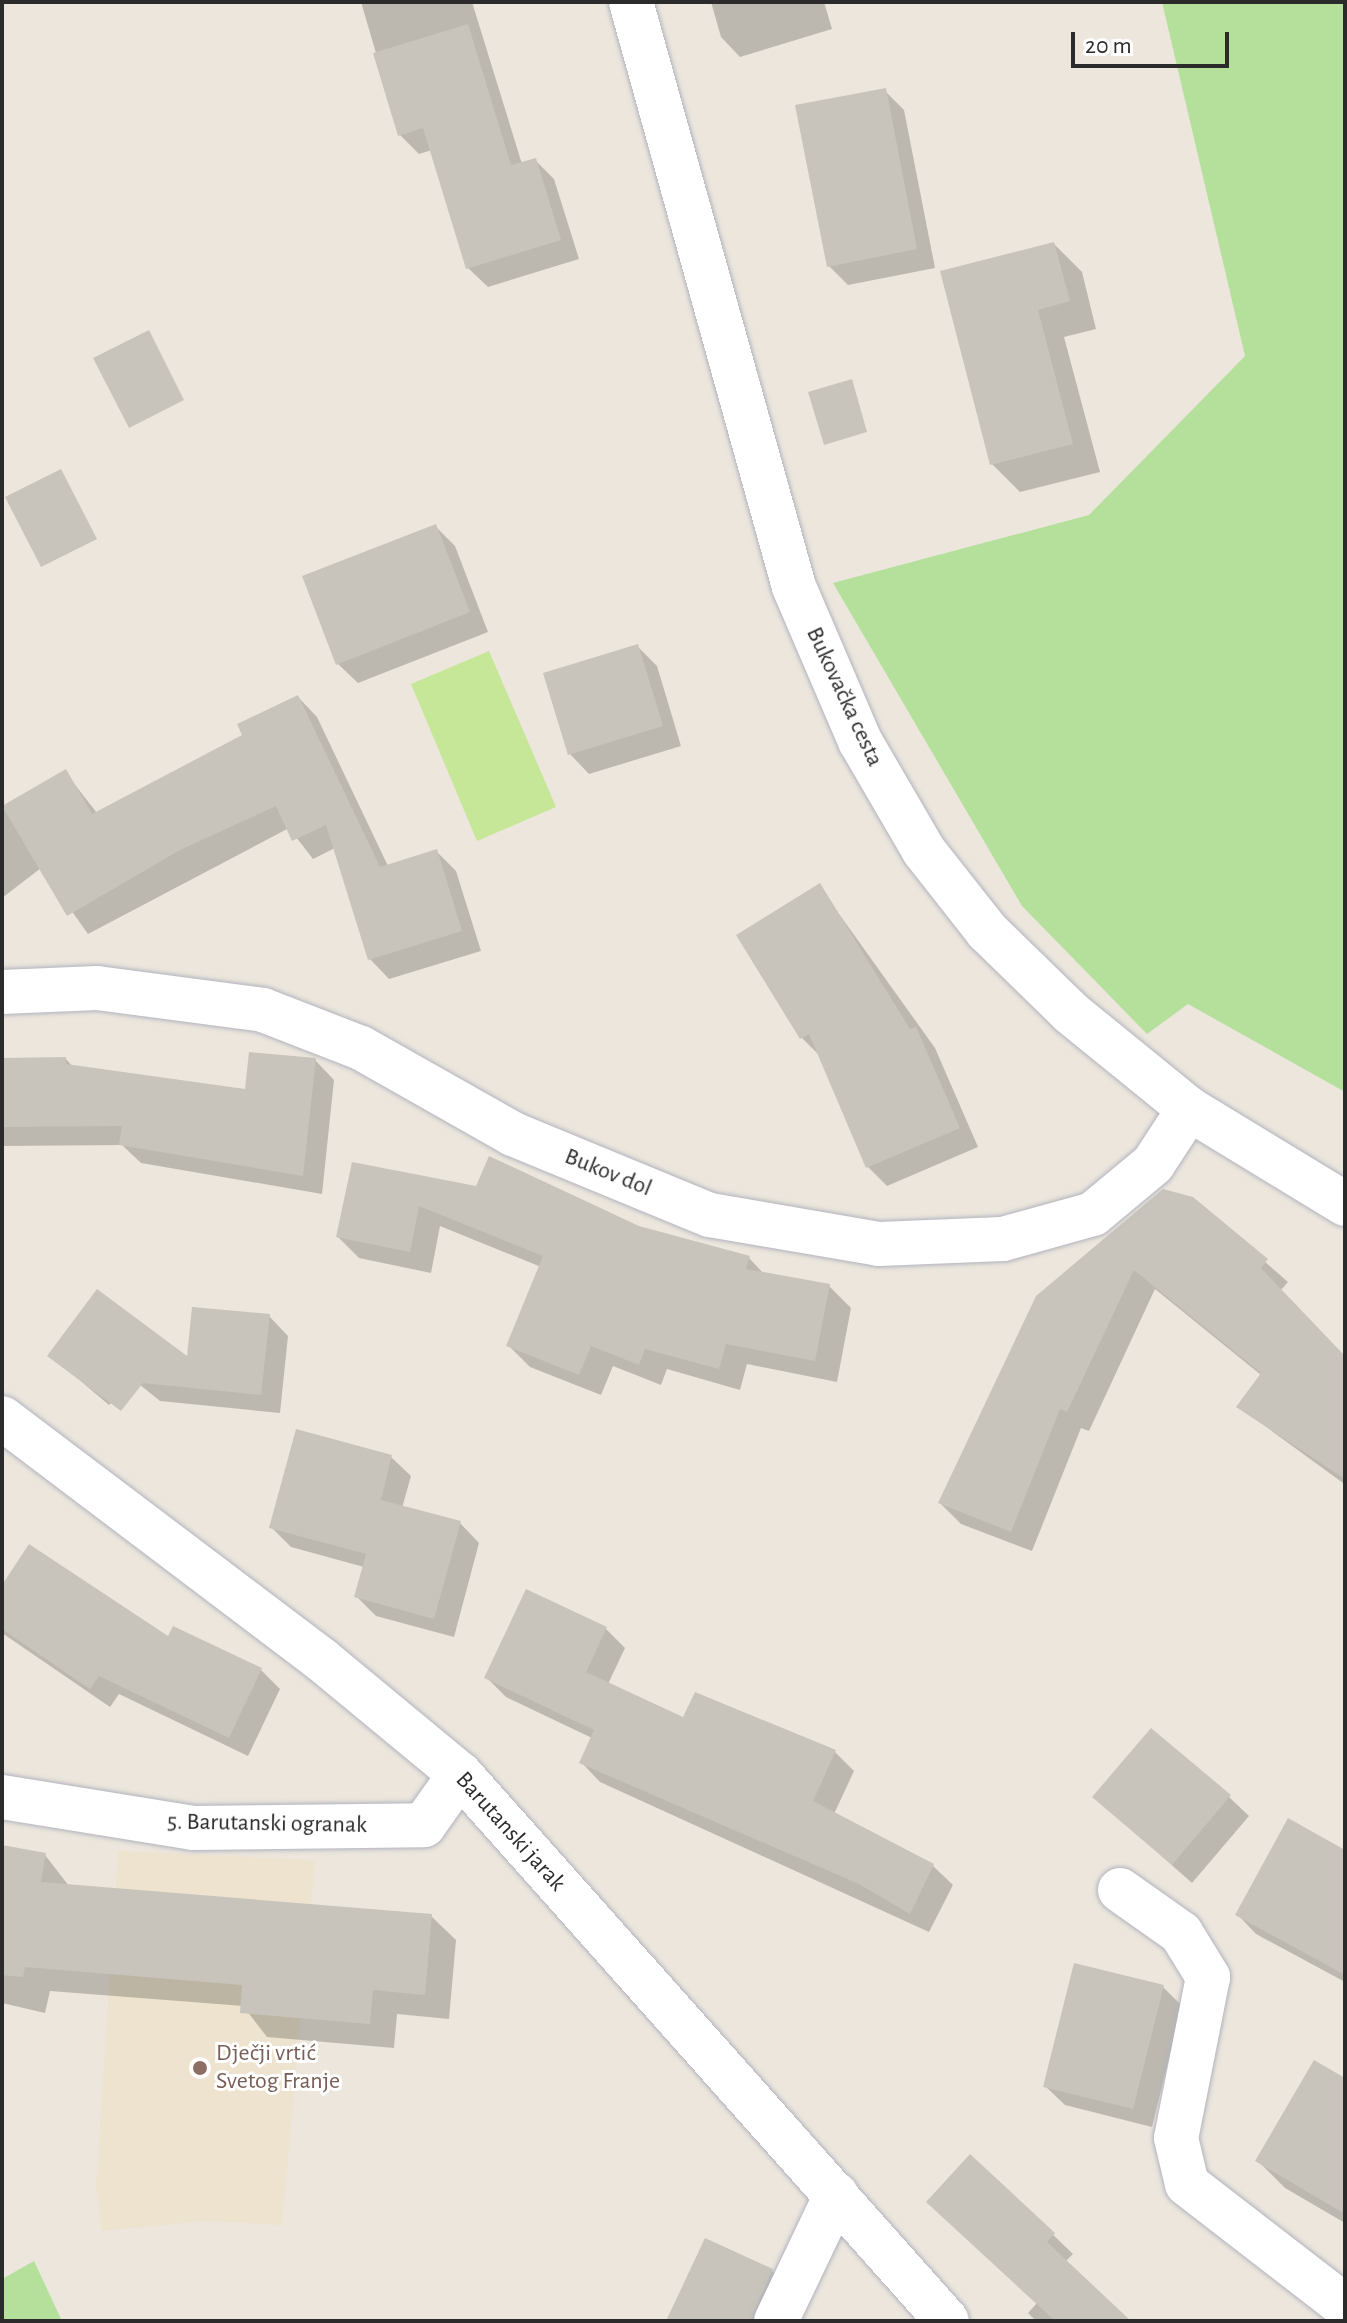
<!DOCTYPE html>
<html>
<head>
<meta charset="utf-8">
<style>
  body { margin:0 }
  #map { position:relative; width:1347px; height:2323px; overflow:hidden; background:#ece6dd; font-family:"Alegreya Sans",sans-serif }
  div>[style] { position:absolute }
  .education>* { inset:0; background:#ede3ce }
  .green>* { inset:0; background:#b4e09c }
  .pitch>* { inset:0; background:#c6e798 }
  .shadow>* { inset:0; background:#0003 }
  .building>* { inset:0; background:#c8c4bc }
  .roads { filter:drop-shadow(0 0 2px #b1b4be) drop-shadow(0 0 2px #b1b4be) }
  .street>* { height:44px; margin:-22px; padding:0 22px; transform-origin:22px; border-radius:22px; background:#fff }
  .secondary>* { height:44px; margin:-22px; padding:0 22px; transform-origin:22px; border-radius:22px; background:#fff }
  .dots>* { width:22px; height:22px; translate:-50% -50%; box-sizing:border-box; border:4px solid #fff; border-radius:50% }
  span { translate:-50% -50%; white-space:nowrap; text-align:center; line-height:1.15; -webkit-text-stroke:6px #fff; paint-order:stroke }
  .street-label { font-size:24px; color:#2b2b2b }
  .education-label { font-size:24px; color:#785e54 }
  .left { translate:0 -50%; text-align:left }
  .frame { position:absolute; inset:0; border:4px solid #2b2b2b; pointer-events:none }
  .scale { position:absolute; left:1071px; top:32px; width:158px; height:36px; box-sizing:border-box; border:4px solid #2b2b2b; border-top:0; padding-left:10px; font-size:24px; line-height:28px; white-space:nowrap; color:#2b2b2b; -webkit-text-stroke:6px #fff; paint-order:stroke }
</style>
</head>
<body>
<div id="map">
  <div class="education">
    <div style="clip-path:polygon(118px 1851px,315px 1860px,282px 2225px,204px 2221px,102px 2231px,96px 2188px)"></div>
  </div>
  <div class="green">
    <div style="clip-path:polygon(1162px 2px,1345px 2px,1345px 1092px,1188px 1004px,1147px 1034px,1022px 906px,833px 583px,1089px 515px,1245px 356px)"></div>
    <div style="clip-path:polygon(34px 2261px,62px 2321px,2px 2321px,2px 2279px)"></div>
  </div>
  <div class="pitch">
    <div style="clip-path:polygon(489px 651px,556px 807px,477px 841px,411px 684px)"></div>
  </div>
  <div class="shadow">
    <div style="clip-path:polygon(361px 2px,472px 2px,522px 164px,535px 160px,554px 179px,579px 259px,488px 287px,468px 268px,432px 150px,419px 154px,400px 135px)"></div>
    <div style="clip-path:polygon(711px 2px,824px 2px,832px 29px,740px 57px,721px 37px)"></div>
    <div style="clip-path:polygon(885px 91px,904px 110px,935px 268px,848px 285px,829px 266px)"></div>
    <div style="clip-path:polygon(1054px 244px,1082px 272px,1096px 329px,1064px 337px,1100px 472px,1020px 492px,992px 464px)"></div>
    <div style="clip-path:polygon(435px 526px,455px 546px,488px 632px,358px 683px,338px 664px)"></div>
    <div style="clip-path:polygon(637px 646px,657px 666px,681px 746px,589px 774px,570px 754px)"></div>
    <div style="clip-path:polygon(298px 697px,317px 717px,388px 866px,436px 851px,456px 871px,481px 951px,389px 979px,370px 959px,335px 848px,313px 859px,289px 828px,88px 934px,41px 868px,2px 898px,2px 809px,65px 772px,97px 813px,245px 736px)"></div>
    <div style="clip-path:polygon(819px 886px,935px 1048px,978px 1147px,887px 1186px,868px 1167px,821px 1057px,802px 1038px)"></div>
    <div style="clip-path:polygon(66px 1059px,73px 1067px,247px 1091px,315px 1060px,334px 1080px,322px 1194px,141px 1163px,122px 1145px,2px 1146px,2px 1060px)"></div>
    <div style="clip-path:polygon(353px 1164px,638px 1228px,749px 1258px,765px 1275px,829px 1286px,851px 1308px,837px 1382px,747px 1364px,740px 1390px,667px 1369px,661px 1385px,613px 1366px,601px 1395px,530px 1367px,509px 1346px,541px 1267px,440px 1226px,431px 1273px,359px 1258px,338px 1237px)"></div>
    <div style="clip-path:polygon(1192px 1198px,1288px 1282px,1281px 1290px,1345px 1358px,1345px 1493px,1343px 1483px,1239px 1407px,1261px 1375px,1155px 1289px,1089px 1431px,1081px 1428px,1032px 1551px,961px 1524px,940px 1503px)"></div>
    <div style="clip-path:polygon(269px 1316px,288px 1336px,280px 1413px,160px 1401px,134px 1380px,109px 1405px,50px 1355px,188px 1359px)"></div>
    <div style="clip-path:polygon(391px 1457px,411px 1476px,402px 1508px,460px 1523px,479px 1543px,454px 1637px,376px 1616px,356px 1596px,364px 1567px,291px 1547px,272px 1528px)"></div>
    <div style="clip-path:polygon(2px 1589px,261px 1670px,280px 1689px,248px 1756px,119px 1694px,110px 1707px,2px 1633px)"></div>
    <div style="clip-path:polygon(606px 1629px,625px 1648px,608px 1684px,684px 1720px,834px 1751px,854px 1771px,834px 1814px,933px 1866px,953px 1885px,929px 1932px,600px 1782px,581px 1762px,592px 1738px,506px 1697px,486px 1677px)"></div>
    <div style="clip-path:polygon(1095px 1797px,1229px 1797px,1249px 1816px,1192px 1883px)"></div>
    <div style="clip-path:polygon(2px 1847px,45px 1855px,69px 1886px,431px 1916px,456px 1940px,449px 2019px,397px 2014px,394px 2048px,267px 2037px,243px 2006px,50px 1991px,45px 2013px,2px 2003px)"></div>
    <div style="clip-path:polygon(1345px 1852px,1345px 1982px,1256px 1934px,1237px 1914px)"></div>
    <div style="clip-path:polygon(1163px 1987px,1182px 2006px,1152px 2127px,1065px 2105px,1045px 2086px)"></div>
    <div style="clip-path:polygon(1345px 2081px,1345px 2223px,1285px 2188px,1257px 2160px)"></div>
    <div style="clip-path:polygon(971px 2156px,1073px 2254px,1065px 2262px,1128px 2321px,1036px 2321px,1028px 2313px,1037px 2303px)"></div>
    <div style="clip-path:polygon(772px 2271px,791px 2290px,777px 2321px,668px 2321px)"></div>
  </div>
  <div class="building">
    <div style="clip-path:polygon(468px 24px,511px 165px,536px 158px,561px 240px,466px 269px,423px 128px,398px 136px,373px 53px)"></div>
    <div style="clip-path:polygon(886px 88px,917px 249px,827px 267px,795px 105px)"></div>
    <div style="clip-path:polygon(1054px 242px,1070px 301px,1038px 310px,1073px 444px,990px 465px,940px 271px)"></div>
    <div style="clip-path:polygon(149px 330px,184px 400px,129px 428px,93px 358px)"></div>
    <div style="clip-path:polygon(852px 379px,867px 432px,824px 445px,808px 392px)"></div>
    <div style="clip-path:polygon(61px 469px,97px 539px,41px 567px,5px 497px)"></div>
    <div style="clip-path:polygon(436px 524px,470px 612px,336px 665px,302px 576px)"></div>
    <div style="clip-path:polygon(638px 644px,663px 726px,568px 755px,543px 673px)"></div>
    <div style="clip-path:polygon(298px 695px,380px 867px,437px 849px,462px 931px,368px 960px,326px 825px,292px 841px,276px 806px,180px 850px,67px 916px,2px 806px,66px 769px,92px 814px,242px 735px,237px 724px)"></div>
    <div style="clip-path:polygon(820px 883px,910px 1029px,916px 1027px,960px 1128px,866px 1168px,809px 1034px,800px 1039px,736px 935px)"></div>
    <div style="clip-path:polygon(249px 1052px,316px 1058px,303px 1176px,119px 1145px,122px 1126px,2px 1127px,2px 1058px,66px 1057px,66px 1064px,245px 1089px)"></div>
    <div style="clip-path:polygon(489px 1156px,639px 1226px,750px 1256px,746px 1269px,830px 1284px,815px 1361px,726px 1344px,719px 1369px,645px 1349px,639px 1365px,591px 1346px,579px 1375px,506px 1346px,543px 1256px,419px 1206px,410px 1252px,336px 1237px,352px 1162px,476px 1186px)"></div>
    <div style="clip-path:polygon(1163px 1189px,1193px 1197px,1268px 1259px,1261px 1268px,1345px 1356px,1345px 1479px,1236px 1407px,1261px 1373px,1134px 1270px,1067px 1412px,1060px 1409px,1011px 1532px,938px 1503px,1036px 1296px)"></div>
    <div style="clip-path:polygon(97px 1289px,187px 1356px,192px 1307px,270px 1314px,261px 1395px,143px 1383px,121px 1411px,47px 1356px)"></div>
    <div style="clip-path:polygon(296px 1429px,392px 1455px,381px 1500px,461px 1521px,434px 1619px,354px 1597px,366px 1554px,269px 1528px)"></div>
    <div style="clip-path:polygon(29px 1544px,168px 1636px,173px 1626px,262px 1668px,229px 1738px,99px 1676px,90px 1689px,2px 1629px,2px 1585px)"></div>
    <div style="clip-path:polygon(526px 1589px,607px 1627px,586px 1672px,683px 1717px,695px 1692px,836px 1750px,813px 1801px,934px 1864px,910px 1914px,859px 1884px,579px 1763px,594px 1730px,484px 1678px)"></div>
    <div style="clip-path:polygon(1151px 1728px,1231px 1795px,1172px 1865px,1092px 1797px)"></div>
    <div style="clip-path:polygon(1288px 1818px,1345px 1850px,1345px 1975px,1235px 1915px)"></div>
    <div style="clip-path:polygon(2px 1845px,46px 1853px,41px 1882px,432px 1914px,425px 1995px,373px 1990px,370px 2024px,240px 2013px,242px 1985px,25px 1967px,23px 1977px,2px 1975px)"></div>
    <div style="clip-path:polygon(1074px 1963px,1164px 1985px,1133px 2109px,1043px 2087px)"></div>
    <div style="clip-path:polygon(1314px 2060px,1345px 2078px,1345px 2214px,1255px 2161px)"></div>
    <div style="clip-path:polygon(970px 2154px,1055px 2233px,1047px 2242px,1131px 2321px,1055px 2321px,926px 2202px)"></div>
    <div style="clip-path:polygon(705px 2238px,773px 2269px,751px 2321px,666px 2321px)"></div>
  </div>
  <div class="roads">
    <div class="street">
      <div style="left:2px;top:992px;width:95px;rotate:-2.4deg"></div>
      <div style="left:97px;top:988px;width:167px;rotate:7.5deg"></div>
      <div style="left:263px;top:1010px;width:105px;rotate:21.2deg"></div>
      <div style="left:361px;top:1048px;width:175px;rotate:29.5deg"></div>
      <div style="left:513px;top:1134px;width:213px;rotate:22.4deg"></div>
      <div style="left:710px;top:1215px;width:171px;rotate:9.7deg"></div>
      <div style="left:879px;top:1244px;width:124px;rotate:-2.3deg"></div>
      <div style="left:1003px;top:1239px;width:93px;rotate:-15.5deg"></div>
      <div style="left:1093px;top:1214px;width:78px;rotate:-39.8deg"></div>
      <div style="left:1153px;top:1164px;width:66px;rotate:-56.8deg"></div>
      <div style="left:1120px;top:1890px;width:75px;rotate:35.2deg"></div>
      <div style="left:1181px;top:1933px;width:52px;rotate:58.5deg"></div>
      <div style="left:1208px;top:1977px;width:164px;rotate:101.2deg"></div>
      <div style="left:1176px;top:2138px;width:47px;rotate:76.6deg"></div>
      <div style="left:1187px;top:2184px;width:200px;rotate:37.7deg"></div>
      <div style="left:776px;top:2321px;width:140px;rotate:-64.5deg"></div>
    </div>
    <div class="secondary">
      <div style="left:631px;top:2px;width:607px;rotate:74.43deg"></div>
      <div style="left:794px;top:587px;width:168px;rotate:66.8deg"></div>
      <div style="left:860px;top:741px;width:127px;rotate:59.8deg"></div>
      <div style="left:924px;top:851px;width:102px;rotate:51.8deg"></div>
      <div style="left:987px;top:931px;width:117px;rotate:44.3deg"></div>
      <div style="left:1071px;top:1013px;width:152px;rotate:39.1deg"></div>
      <div style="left:1189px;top:1109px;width:183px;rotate:31.3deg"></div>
      <div style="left:2px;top:1418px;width:401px;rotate:37.1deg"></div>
      <div style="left:322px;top:1660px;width:179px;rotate:39.6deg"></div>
      <div style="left:460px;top:1774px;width:732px;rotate:48.32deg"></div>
      <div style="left:2px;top:1797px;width:194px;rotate:9.2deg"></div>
      <div style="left:194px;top:1828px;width:230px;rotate:-0.7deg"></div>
      <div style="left:424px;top:1825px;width:62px;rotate:-54.8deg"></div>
    </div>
  </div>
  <div class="dots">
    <div style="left:200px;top:2068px;background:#8d6e63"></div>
  </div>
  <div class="street-label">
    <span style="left:844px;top:697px;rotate:65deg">Bukovačka cesta</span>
    <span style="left:608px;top:1173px;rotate:22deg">Bukov dol</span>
    <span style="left:267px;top:1824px;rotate:1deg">5. Barutanski ogranak</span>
    <span style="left:510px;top:1832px;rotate:48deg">Barutanski jarak</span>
  </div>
  <div class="education-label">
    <span class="left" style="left:216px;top:2068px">Dječji vrtić<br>Svetog Franje</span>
  </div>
  <div class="frame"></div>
  <div class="scale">20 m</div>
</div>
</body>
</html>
